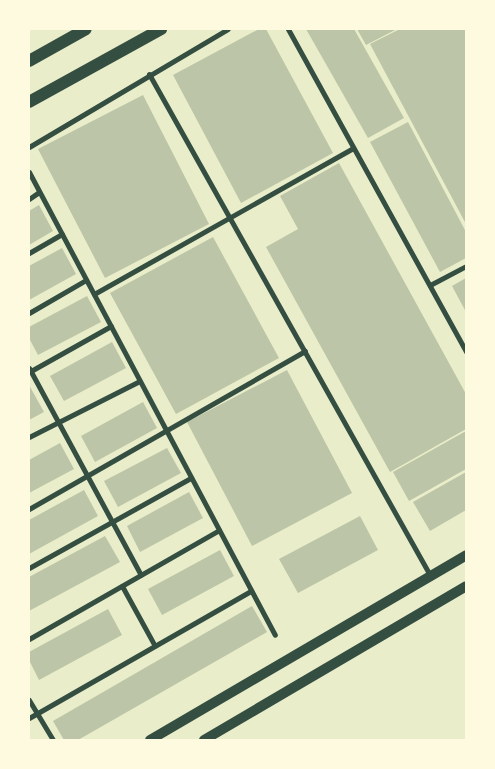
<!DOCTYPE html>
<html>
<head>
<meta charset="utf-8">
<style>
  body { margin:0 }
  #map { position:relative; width:495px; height:769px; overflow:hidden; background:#e9edc9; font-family:Karla,sans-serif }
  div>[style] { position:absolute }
  .building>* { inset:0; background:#bcc5a7 }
  .minor>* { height:5px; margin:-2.5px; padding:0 2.5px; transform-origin:2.5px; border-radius:2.5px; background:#344e41 }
  .secondary>* { height:10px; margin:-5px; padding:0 5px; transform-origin:5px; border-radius:5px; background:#344e41 }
  .primary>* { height:12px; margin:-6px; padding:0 6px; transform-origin:6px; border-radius:6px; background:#344e41 }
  span { translate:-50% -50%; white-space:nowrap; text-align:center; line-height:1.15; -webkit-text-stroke:4px #fefae0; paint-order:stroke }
  .frame { position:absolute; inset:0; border:30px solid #fefae0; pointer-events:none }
</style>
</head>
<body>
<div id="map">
  <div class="building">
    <div style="clip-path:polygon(259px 29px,266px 29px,333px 153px,241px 203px,173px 75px)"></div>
    <div style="clip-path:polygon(306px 29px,354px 29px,404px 118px,368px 138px)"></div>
    <div style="clip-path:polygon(357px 29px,397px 29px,366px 45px)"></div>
    <div style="clip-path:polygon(400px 29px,466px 29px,466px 224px,370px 44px)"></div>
    <div style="clip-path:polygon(143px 95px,209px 224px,105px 278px,38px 149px)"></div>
    <div style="clip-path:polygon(408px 122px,466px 232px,466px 258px,440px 272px,370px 142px)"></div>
    <div style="clip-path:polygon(339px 163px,466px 394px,466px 429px,390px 472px,266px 247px,298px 229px,280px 196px)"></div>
    <div style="clip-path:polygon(39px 205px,53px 231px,29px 245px,29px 211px)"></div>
    <div style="clip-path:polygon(213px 237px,279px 358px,176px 414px,110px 293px)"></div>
    <div style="clip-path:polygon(62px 248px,76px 274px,29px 300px,29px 266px)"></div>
    <div style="clip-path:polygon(466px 278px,466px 312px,452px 286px)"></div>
    <div style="clip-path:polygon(87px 296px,101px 322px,38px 355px,29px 338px,29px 327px)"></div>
    <div style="clip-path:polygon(112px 342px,126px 368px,64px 401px,50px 376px)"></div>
    <div style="clip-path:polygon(287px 370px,352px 493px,252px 546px,187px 422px)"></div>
    <div style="clip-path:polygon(29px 385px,44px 412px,29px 420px)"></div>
    <div style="clip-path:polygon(143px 402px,157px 428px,95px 462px,81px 436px)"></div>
    <div style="clip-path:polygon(466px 431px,466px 469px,409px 501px,393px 472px)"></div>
    <div style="clip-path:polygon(60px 443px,74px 469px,29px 493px,29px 460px)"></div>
    <div style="clip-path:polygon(167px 448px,181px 473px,118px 507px,104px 481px)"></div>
    <div style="clip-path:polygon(466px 472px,466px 510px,430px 531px,413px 502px)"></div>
    <div style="clip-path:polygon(84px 490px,98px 516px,29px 554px,29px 520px)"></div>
    <div style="clip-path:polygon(189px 492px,203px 518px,140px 552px,127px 526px)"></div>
    <div style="clip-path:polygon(360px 516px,378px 550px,298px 593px,279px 559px)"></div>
    <div style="clip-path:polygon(105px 536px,120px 562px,29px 611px,29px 577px)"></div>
    <div style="clip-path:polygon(220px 550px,234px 576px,162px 615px,148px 589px)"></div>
    <div style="clip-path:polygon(252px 606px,267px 632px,78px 740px,64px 740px,53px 721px)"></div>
    <div style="clip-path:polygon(108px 609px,122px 635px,39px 680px,29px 660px,29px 652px)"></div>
  </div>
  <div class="minor">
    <div style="left:288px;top:29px;width:369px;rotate:61.1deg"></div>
    <div style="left:149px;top:74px;width:577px;rotate:60.72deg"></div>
    <div style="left:29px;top:147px;width:231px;rotate:-30.7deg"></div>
    <div style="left:29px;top:172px;width:524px;rotate:62.02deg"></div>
    <div style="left:29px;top:199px;width:12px;rotate:-35deg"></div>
    <div style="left:29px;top:253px;width:38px;rotate:-30deg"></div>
    <div style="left:430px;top:285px;width:41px;rotate:-27.8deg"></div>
    <div style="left:94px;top:294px;width:297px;rotate:-29.4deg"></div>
    <div style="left:29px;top:313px;width:66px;rotate:-30.1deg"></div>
    <div style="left:29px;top:368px;width:235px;rotate:61.6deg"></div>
    <div style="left:29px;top:372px;width:94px;rotate:-29.3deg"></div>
    <div style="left:29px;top:437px;width:124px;rotate:-26.8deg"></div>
    <div style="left:29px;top:509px;width:318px;rotate:-29.8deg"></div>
    <div style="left:29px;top:568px;width:185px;rotate:-29.1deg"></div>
    <div style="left:122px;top:586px;width:68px;rotate:61.2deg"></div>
    <div style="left:29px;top:639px;width:219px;rotate:-29.8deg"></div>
    <div style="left:29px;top:700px;width:47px;rotate:59deg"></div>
    <div style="left:29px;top:718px;width:256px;rotate:-29.8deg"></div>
  </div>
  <div class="secondary">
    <div style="left:150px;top:740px;width:366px;rotate:-30.3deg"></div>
    <div style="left:204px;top:740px;width:304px;rotate:-30.4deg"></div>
  </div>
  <div class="primary">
    <div style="left:29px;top:61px;width:65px;rotate:-29.3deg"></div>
    <div style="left:29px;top:102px;width:151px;rotate:-28.9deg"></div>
  </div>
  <div class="frame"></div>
</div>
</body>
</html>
